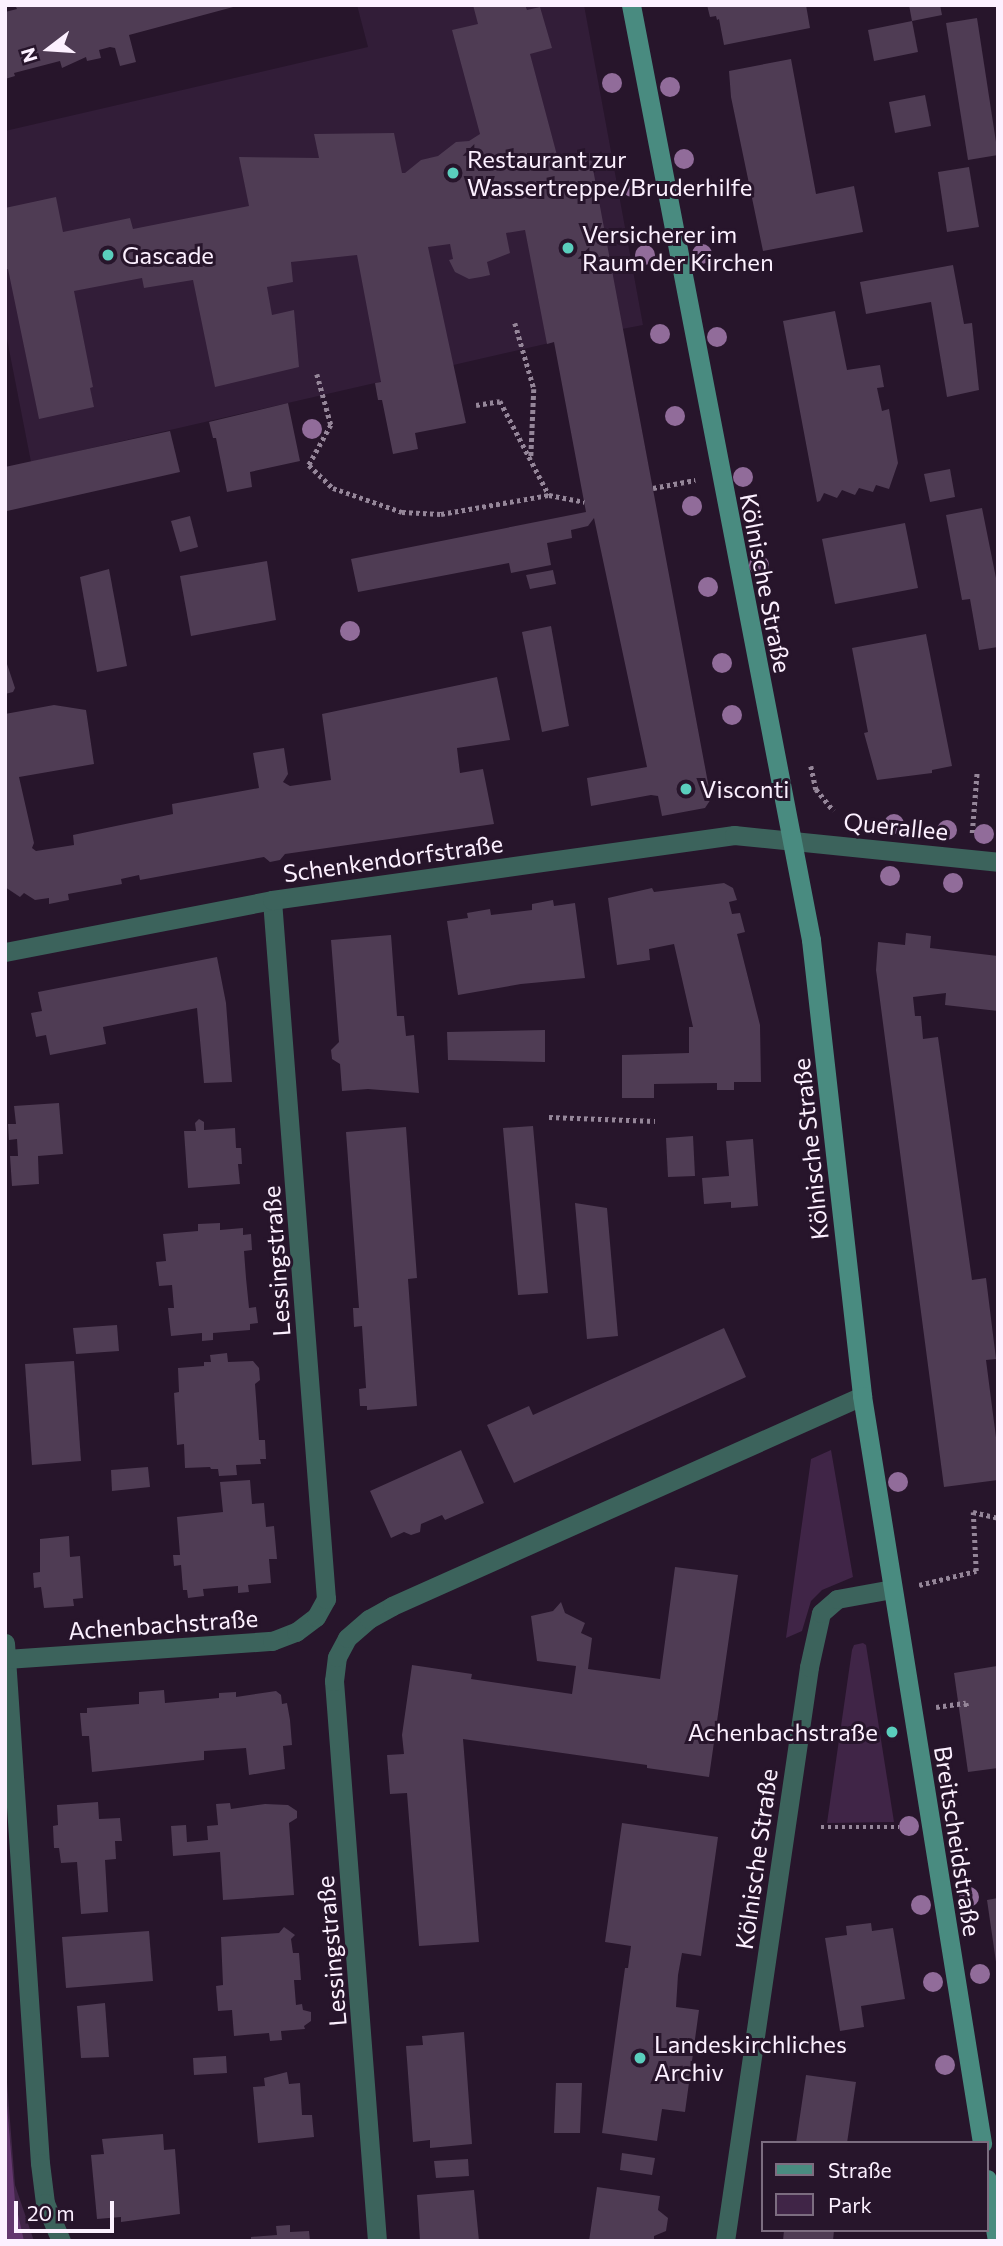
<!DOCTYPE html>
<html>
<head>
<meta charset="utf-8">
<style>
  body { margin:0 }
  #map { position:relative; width:1003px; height:2246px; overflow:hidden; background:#27152b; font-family:Commissioner,sans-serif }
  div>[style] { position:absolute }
  .built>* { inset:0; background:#321d38 }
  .green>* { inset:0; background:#402547 }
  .forest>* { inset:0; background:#63376e }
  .building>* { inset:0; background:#4f3c54 }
  .path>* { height:4.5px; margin-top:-2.25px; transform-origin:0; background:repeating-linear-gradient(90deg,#958699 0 3.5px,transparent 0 7px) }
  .minor>* { height:19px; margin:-9.5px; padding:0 9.5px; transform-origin:9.5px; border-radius:9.5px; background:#3c635c }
  .tertiary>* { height:19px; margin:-9.5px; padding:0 9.5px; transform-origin:9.5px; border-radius:9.5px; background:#3c635c }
  .secondary>* { height:19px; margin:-9.5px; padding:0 9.5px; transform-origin:9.5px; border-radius:9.5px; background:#498b80 }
  .trees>* { width:20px; height:20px; margin:-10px; border-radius:50%; background:#916c9a }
  .dots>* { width:19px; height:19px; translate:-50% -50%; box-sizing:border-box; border:4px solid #27152b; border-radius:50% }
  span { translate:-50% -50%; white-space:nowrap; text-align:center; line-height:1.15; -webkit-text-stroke:6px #27152b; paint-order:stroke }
  .poi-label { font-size:24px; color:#fcf0ff }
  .left { translate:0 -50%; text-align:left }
  .right { translate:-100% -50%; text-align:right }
  .street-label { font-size:24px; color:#fcf0ff }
  .frame { position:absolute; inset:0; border:7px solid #fcf0ff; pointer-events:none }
  .legend { position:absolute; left:761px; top:2141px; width:228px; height:91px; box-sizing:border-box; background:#27152b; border:2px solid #7c6d80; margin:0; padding:9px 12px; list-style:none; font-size:21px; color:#fcf0ff }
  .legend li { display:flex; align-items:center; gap:14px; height:35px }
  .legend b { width:35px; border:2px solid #7c6d80 }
  .north { position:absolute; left:14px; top:14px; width:70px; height:70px; -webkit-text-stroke:5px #27152b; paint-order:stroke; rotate:253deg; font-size:19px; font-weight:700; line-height:28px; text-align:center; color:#fcf0ff }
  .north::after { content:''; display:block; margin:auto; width:24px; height:32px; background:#fcf0ff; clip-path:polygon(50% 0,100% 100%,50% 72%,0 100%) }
  .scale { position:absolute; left:14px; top:2201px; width:100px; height:32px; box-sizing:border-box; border:4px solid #fcf0ff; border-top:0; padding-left:9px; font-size:21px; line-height:24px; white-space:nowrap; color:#fcf0ff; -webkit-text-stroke:5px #27152b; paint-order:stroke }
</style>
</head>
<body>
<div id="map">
  <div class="built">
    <div style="clip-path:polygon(357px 5px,584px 5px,643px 325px,554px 342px,31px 462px,5px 329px,5px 131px,368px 47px)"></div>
  </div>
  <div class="green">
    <div style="clip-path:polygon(831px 1450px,853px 1577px,822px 1590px,811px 1601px,802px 1631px,786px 1638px,811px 1459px)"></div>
    <div style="clip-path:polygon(863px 1643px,866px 1645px,894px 1822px,827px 1823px,852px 1650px,854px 1645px)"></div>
    <div style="clip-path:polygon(5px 2056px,15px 2185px,34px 2241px,5px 2241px)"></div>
  </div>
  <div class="forest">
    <div style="clip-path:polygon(5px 2081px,15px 2201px,24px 2241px,5px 2241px)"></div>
  </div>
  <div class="building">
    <div style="clip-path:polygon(15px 5px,237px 5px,237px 6px,129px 35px,136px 62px,120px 66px,115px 48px,110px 47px,99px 50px,101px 58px,87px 61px,86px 57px,62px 68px,60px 61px,14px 73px,15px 76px,5px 79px,5px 12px,17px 9px)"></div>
    <div style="clip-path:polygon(473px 5px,525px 5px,527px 10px,540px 7px,552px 48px,530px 54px,558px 159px,590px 153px,711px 799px,705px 808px,662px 816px,658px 796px,651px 795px,591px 806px,587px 778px,647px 767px,594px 518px,588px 526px,571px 530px,572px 538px,547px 543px,551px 565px,511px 573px,509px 563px,358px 592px,351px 559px,586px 512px,554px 342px,547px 344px,525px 230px,506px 233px,510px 253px,487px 262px,490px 275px,481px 277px,469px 279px,455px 272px,449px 260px,453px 259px,450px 244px,428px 247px,466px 423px,415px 433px,418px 449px,393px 454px,382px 400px,378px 400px,375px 383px,381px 382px,357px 255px,291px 262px,293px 282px,267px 287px,272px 315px,294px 310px,299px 367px,215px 387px,193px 280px,144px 288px,142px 278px,74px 291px,93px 387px,90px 388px,94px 407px,39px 419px,8px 269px,5px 270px,5px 208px,56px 197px,63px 232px,130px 218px,133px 229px,249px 206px,239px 157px,319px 158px,314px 134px,394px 133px,402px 173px,405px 173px,421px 160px,438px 156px,456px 142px,469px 141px,480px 134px,452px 30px,478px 24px)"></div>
    <div style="clip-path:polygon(707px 5px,806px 5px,810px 28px,724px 45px,719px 19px,717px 20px,716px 16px,710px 17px)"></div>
    <div style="clip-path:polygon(909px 5px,940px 5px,942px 15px,912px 21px)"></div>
    <div style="clip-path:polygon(977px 18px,998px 155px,968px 160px,946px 23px)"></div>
    <div style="clip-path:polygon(912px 21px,918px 52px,874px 61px,868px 30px)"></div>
    <div style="clip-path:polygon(791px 59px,816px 194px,854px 186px,863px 232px,763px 251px,731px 97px,729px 71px)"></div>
    <div style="clip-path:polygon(925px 95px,931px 126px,895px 133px,889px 102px)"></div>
    <div style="clip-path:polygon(969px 167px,979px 227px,947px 232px,938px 172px)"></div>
    <div style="clip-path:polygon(953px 265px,964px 324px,972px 323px,979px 390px,947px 397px,931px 302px,866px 314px,860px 282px)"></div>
    <div style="clip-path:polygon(835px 311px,847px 370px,880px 365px,884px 387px,877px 388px,882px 411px,889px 409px,898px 463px,889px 489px,876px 485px,873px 492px,859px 488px,855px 495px,842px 490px,837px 498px,824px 493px,820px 501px,817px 502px,783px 321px)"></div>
    <div style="clip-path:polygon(288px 403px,300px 461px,250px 472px,252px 487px,227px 492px,216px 438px,213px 438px,209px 422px)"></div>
    <div style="clip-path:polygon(170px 431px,180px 472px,7px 511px,5px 467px)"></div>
    <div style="clip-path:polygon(950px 469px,955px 497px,930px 502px,924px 474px)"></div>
    <div style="clip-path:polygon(982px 508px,998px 588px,998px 647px,979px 650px,970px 599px,962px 600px,946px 515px)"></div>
    <div style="clip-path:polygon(190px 516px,198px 547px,180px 552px,171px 521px)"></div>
    <div style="clip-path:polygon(905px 523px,918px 588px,835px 604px,822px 539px)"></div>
    <div style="clip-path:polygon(267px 561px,276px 620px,191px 636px,180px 576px)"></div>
    <div style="clip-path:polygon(109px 569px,127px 666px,97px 672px,80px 577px)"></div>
    <div style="clip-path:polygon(553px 570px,556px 584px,530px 589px,526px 575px)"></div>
    <div style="clip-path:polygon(551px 626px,569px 726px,542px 732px,522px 632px)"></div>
    <div style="clip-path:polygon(926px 634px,952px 766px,932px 770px,932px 773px,877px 780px,864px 733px,868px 732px,852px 648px)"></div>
    <div style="clip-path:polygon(5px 658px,15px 688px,13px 692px,5px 694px)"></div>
    <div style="clip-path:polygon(497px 677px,510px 740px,457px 748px,460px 773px,483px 769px,494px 824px,285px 854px,280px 860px,270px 862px,264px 857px,140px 880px,139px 875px,121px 879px,122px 884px,68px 894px,69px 900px,49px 904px,49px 898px,35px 900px,24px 893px,20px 897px,5px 887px,5px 714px,54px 705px,86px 710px,94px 764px,19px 777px,34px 843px,32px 848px,36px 851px,74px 845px,73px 835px,173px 814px,172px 804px,259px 788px,253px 753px,284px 748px,288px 774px,283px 782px,290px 786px,331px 780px,322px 714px)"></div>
    <div style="clip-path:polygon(724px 883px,733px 888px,737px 900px,729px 902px,732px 914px,740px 913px,745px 932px,737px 934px,760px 1025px,761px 1082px,734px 1082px,734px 1090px,717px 1090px,717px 1083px,654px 1084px,654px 1098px,622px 1098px,622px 1055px,689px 1053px,689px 1027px,693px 1027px,674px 944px,649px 949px,650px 960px,617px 965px,608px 898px,652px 888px,654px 892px)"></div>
    <div style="clip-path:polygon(553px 900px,554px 906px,575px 903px,585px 978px,521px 984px,458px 995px,447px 921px,468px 918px,467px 913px,490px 909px,491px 915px,532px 910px,532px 904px)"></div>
    <div style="clip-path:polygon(906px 933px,931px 936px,930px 948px,998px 956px,998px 1011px,945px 1005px,946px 993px,913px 997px,915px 1016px,921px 1016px,923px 1039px,938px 1037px,972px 1280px,986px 1278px,996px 1359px,986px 1360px,998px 1453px,998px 1480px,944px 1487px,876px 970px,878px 942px,905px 945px)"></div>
    <div style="clip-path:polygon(391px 935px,397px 1016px,404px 1016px,406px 1036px,414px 1035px,419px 1093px,368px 1089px,342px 1091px,340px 1064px,332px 1059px,331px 1050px,339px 1042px,331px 940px)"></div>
    <div style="clip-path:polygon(217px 957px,226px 1003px,232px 1082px,204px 1083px,197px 1008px,103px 1027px,106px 1044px,50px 1055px,46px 1035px,36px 1037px,31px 1013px,42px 1011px,38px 992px)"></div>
    <div style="clip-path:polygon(545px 1030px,545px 1062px,448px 1060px,447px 1032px)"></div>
    <div style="clip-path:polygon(59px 1103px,63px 1154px,38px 1156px,39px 1184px,12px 1186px,10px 1156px,18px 1156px,17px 1139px,9px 1140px,8px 1124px,16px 1124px,14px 1106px)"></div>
    <div style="clip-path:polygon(199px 1119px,204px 1122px,204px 1130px,235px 1128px,236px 1148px,241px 1148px,242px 1164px,238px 1164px,240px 1184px,188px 1188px,184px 1131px,196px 1131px,195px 1123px)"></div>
    <div style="clip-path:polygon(533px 1126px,548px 1293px,518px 1295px,503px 1128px)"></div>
    <div style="clip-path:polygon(406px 1127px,417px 1278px,408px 1279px,417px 1406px,367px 1410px,367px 1406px,360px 1406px,359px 1389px,366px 1388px,362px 1326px,354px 1327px,353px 1308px,359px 1308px,346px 1132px)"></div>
    <div style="clip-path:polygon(693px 1136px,695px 1176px,668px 1177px,666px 1138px)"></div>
    <div style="clip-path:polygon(753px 1139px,758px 1206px,731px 1208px,731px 1202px,704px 1204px,702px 1178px,729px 1176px,726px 1141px)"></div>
    <div style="clip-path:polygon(575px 1203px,607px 1208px,618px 1336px,587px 1339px)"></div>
    <div style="clip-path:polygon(220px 1223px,220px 1230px,243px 1228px,243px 1235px,251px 1234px,252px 1250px,244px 1251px,246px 1278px,249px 1308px,256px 1307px,258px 1323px,250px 1324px,250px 1330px,213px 1333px,213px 1340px,202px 1341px,202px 1333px,171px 1336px,168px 1308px,174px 1308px,172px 1285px,159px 1286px,156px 1262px,166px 1261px,163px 1234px,198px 1231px,198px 1224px)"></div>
    <div style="clip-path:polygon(117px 1325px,119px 1351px,76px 1354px,73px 1328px)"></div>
    <div style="clip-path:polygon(724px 1328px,746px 1377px,514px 1483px,487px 1425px,529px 1406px,533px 1415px)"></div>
    <div style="clip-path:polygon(227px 1353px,228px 1362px,253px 1361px,259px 1368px,260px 1380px,255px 1384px,257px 1411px,259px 1440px,265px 1440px,266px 1459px,260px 1459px,261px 1464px,236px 1465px,237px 1475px,219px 1476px,218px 1469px,211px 1469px,210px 1467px,185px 1468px,184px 1444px,177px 1445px,174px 1393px,179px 1392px,178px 1368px,204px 1366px,204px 1362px,211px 1362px,210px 1355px)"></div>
    <div style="clip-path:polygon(74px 1361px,81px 1461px,32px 1465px,25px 1364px)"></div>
    <div style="clip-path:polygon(461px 1450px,484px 1503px,445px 1520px,442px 1515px,421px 1524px,420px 1532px,411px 1535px,404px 1532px,391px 1538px,370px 1491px)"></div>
    <div style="clip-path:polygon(148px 1467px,150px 1487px,112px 1491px,111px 1470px)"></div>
    <div style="clip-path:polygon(250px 1480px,252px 1504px,264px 1503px,266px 1527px,274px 1526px,277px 1559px,269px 1559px,271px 1583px,248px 1585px,249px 1592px,238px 1593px,238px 1586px,203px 1589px,204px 1596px,188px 1598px,187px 1590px,183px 1590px,181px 1565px,174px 1566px,173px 1555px,180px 1555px,177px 1517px,223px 1512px,220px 1482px)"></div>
    <div style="clip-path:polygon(69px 1536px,70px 1557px,80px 1556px,83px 1598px,73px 1599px,74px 1606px,44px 1608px,41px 1587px,34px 1588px,33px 1573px,40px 1572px,40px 1539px)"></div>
    <div style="clip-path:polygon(675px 1567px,738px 1575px,709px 1777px,647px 1768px,647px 1765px,463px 1739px,479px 1942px,419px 1946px,407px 1793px,390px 1794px,387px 1755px,404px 1754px,402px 1735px,412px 1665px,472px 1674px,471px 1679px,572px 1694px,576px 1666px,537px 1661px,531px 1616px,553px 1611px,561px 1602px,565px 1613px,585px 1623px,581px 1633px,592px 1638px,588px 1669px,660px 1679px)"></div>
    <div style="clip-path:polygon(997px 1666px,998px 1768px,968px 1772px,954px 1673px)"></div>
    <div style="clip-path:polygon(164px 1690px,165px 1703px,219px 1698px,219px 1693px,236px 1692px,236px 1697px,276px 1691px,281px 1695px,282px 1704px,287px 1703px,290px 1720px,292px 1745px,283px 1746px,285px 1769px,249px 1775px,246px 1748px,204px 1751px,204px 1760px,92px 1772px,89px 1736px,82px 1736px,80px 1713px,87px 1713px,87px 1708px,139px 1704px,139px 1692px)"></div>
    <div style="clip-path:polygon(98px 1802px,99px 1819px,120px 1818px,122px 1841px,115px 1841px,116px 1859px,105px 1860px,108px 1912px,81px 1914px,77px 1862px,61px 1863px,59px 1848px,54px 1848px,53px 1826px,58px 1825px,57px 1805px)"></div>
    <div style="clip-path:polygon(230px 1803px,231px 1809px,265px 1804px,288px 1805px,297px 1811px,297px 1818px,289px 1823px,294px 1895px,223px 1900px,220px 1852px,173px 1856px,171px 1826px,186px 1825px,187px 1842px,208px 1840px,207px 1826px,218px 1825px,216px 1804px)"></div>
    <div style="clip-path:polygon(622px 1823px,718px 1837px,701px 1956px,682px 1953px,678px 1975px,676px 2007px,699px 2010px,685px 2112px,662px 2109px,657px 2141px,602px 2133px,625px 1968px,628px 1968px,631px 1946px,605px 1942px)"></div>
    <div style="clip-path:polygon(998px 1898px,998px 1962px,996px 1962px,987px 1900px)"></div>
    <div style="clip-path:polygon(871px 1923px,872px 1931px,893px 1928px,905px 1999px,861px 2006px,864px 2027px,840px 2031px,825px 1938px,847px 1935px,846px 1926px)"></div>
    <div style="clip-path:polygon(284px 1927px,295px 1935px,291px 1939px,293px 1953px,299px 1953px,301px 1980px,294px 1980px,296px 2005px,302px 2004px,303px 2010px,311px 2012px,311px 2021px,304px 2026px,305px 2029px,281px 2031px,282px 2040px,270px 2041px,269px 2033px,234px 2036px,232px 2010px,218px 2011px,216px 1986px,223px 1985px,221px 1937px,279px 1933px)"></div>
    <div style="clip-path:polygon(149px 1931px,153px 1981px,66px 1988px,62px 1937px)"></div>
    <div style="clip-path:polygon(105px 2003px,109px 2057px,81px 2058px,77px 2006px)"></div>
    <div style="clip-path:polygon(464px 2032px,472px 2144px,430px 2148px,430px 2140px,413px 2142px,406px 2046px,423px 2045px,422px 2036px)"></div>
    <div style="clip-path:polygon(226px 2056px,227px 2073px,194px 2075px,193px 2058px)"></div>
    <div style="clip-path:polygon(287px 2072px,289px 2084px,300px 2083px,302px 2115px,312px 2115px,314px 2137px,258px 2143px,253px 2087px,265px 2086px,264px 2078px)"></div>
    <div style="clip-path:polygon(806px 2075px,856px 2082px,847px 2143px,796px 2143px)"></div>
    <div style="clip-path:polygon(556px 2083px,582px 2083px,580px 2133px,554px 2133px)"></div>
    <div style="clip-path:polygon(163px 2134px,164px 2150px,175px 2149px,180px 2214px,121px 2222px,121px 2217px,97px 2219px,91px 2155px,104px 2154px,102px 2139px)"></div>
    <div style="clip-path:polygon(622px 2153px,655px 2158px,652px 2175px,620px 2170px)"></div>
    <div style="clip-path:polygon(468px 2159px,469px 2176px,436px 2178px,434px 2161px)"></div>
    <div style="clip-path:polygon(597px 2187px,660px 2196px,658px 2210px,668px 2218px,666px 2231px,654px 2236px,654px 2241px,589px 2241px)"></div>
    <div style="clip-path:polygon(474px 2190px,479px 2241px,420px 2241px,417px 2195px)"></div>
    <div style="clip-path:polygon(290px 2225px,290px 2232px,309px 2231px,310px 2241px,251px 2241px,251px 2237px,277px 2235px,276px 2226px)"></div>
    <div style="clip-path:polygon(784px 2230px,834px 2230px,833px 2241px,783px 2241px)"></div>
  </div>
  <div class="path">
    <div style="left:515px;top:323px;width:69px;rotate:73.9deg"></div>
    <div style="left:534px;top:389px;width:70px;rotate:92.5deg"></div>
    <div style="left:317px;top:374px;width:53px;rotate:74.6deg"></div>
    <div style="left:331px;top:425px;width:46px;rotate:118.8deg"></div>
    <div style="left:309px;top:465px;width:33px;rotate:44deg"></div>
    <div style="left:333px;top:488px;width:73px;rotate:19.2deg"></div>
    <div style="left:402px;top:512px;width:39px;rotate:3deg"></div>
    <div style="left:441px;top:514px;width:110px;rotate:-10deg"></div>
    <div style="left:549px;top:495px;width:36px;rotate:11deg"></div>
    <div style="left:476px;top:405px;width:24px;rotate:-9deg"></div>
    <div style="left:500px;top:401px;width:106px;rotate:62.5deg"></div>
    <div style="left:653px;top:488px;width:43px;rotate:-10.8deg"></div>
    <div style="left:811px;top:766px;width:24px;rotate:78deg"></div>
    <div style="left:816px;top:789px;width:28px;rotate:51deg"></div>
    <div style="left:972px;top:833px;width:62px;rotate:-85.4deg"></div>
    <div style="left:549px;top:1117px;width:106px;rotate:2.2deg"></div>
    <div style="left:919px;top:1585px;width:59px;rotate:-13.8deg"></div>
    <div style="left:976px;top:1571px;width:59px;rotate:-92.9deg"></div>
    <div style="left:973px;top:1512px;width:26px;rotate:13deg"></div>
    <div style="left:936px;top:1707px;width:30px;rotate:-8deg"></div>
    <div style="left:966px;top:1703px;width:4px;rotate:76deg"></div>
    <div style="left:821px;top:1827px;width:78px"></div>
  </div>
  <div class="minor">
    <div style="left:5px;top:1643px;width:521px;rotate:86.15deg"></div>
    <div style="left:40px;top:2163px;width:40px;rotate:82.9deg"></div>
    <div style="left:45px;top:2203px;width:41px;rotate:67.2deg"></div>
    <div style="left:6px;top:1659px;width:267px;rotate:-3.9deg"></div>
    <div style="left:272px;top:1641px;width:26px;rotate:-21deg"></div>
    <div style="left:296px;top:1632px;width:25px;rotate:-37deg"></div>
    <div style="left:316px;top:1617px;width:21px;rotate:-61deg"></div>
    <div style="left:326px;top:1599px;width:701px;rotate:-94.42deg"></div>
    <div style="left:377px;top:2241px;width:562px;rotate:-94.39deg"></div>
    <div style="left:334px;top:1681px;width:24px;rotate:-83deg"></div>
    <div style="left:337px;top:1657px;width:21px;rotate:-62deg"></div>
    <div style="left:347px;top:1638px;width:29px;rotate:-41deg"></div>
    <div style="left:369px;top:1619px;width:26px;rotate:-29deg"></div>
    <div style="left:392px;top:1606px;width:515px;rotate:-24.08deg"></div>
    <div style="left:725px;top:2241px;width:580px;rotate:-81.67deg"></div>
    <div style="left:809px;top:1667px;width:55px;rotate:-77.5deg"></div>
    <div style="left:821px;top:1613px;width:21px;rotate:-41deg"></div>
    <div style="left:837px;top:1599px;width:56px;rotate:-10.3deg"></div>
  </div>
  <div class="tertiary">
    <div style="left:5px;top:952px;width:272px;rotate:-11deg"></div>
    <div style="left:272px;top:900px;width:467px;rotate:-8deg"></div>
    <div style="left:734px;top:835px;width:265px;rotate:5.8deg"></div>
  </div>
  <div class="secondary">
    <div style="left:631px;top:5px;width:952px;rotate:79.1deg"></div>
    <div style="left:811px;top:940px;width:459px;rotate:83.6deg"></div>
    <div style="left:862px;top:1396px;width:757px;rotate:80.87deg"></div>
    <div style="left:987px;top:2179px;width:63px;rotate:80.8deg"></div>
  </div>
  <div class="trees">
    <div style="left:612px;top:83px"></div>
    <div style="left:670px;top:87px"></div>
    <div style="left:684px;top:159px"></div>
    <div style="left:632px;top:187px"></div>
    <div style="left:702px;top:254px"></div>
    <div style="left:645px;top:255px"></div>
    <div style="left:660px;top:334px"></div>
    <div style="left:717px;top:337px"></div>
    <div style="left:675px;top:416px"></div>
    <div style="left:312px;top:429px"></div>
    <div style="left:743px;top:477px"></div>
    <div style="left:692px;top:506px"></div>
    <div style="left:759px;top:565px"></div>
    <div style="left:708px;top:587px"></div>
    <div style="left:350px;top:631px"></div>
    <div style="left:722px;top:663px"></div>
    <div style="left:732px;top:715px"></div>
    <div style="left:894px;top:824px"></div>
    <div style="left:947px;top:830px"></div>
    <div style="left:984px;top:834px"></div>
    <div style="left:890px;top:876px"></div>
    <div style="left:953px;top:883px"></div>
    <div style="left:898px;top:1482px"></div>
    <div style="left:909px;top:1826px"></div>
    <div style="left:969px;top:1897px"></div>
    <div style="left:921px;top:1905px"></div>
    <div style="left:980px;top:1974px"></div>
    <div style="left:933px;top:1982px"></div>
    <div style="left:945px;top:2065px"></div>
  </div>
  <div class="dots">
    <div style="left:453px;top:173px;background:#5acebd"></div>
    <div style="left:568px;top:248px;background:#5acebd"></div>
    <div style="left:108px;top:255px;background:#5acebd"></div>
    <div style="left:686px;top:789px;background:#5acebd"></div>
    <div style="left:892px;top:1732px;background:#5acebd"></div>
    <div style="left:640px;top:2058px;background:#5acebd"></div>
  </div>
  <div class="poi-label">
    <span class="left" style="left:467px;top:173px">Restaurant zur<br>Wassertreppe/Bruderhilfe</span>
    <span class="left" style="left:582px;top:248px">Versicherer im<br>Raum der Kirchen</span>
    <span class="left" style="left:122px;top:255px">Gascade</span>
    <span class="left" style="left:700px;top:789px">Visconti</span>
    <span class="right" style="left:878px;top:1732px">Achenbachstraße</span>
    <span class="left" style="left:654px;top:2058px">Landeskirchliches<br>Archiv</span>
  </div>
  <div class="street-label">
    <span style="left:766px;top:583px;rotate:79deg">Kölnische Straße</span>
    <span style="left:896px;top:826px;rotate:6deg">Querallee</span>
    <span style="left:393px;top:858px;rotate:-8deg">Schenkendorfstraße</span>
    <span style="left:810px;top:1149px;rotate:-96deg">Kölnische Straße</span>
    <span style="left:276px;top:1261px;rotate:-94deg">Lessingstraße</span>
    <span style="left:163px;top:1624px;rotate:-4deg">Achenbachstraße</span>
    <span style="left:958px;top:1841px;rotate:81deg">Breitscheidstraße</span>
    <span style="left:756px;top:1859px;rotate:-82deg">Kölnische Straße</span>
    <span style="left:331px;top:1951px;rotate:-95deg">Lessingstraße</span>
  </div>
  <div class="frame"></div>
  <ul class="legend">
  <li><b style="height:9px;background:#498b80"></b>Straße</li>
  <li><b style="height:19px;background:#402547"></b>Park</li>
  </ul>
  <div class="north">N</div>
  <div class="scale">20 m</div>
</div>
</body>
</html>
